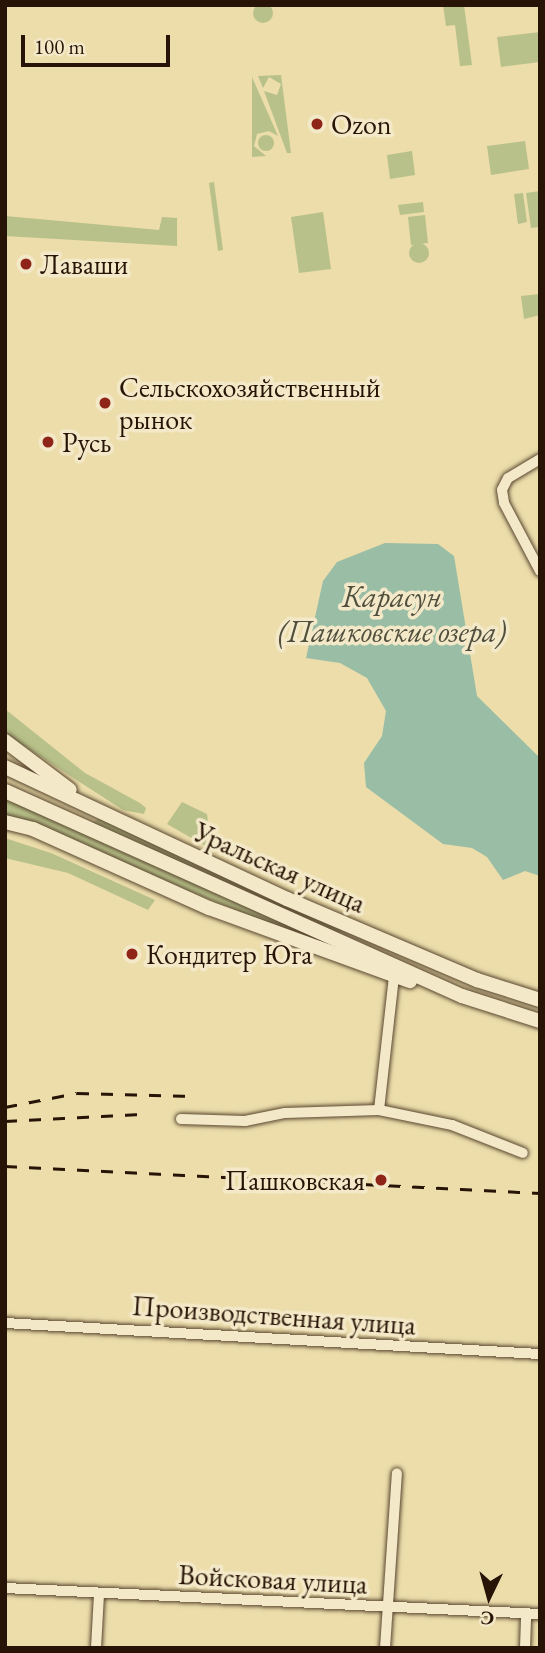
<!DOCTYPE html>
<html>
<head>
<meta charset="utf-8">
<style>
  body { margin:0 }
  #map { position:relative; width:545px; height:1653px; overflow:hidden; background:#ecddab; font-family:"EB Garamond",serif }
  div>[style] { position:absolute }
  .green>* { inset:0; background:#b8c189 }
  .round { border-radius:50% }
  .water>* { inset:0; background:#99bda5 }
  .roads { filter:drop-shadow(0 0 2px #59462f) drop-shadow(0 0 2px #59462f) }
  .minor>* { height:10px; margin:-5px; padding:0 5px; transform-origin:5px; border-radius:5px; background:#f3e9c8 }
  .secondary>* { height:14px; margin:-7px; padding:0 7px; transform-origin:7px; border-radius:7px; background:#f3e9c8 }
  .rail>* { height:2.5px; margin-top:-1.25px; transform-origin:0; background:repeating-linear-gradient(90deg,#281406 0 12px,transparent 0 24px) }
  .dots>* { width:19px; height:19px; translate:-50% -50%; box-sizing:border-box; border:4px solid #f3e9c8; border-radius:50% }
  span { translate:-50% -50%; white-space:nowrap; text-align:center; line-height:1.15; -webkit-text-stroke:7px #f3e9c8; paint-order:stroke }
  .poi-label { font-size:28px; color:#281406 }
  .left { translate:0 -50%; text-align:left }
  .right { translate:-100% -50%; text-align:right }
  .street-label { font-size:28px; color:#281406 }
  .water-label { font-size:30px; color:#504f3e; font-style:italic }
  .frame { position:absolute; inset:0; border:7px solid #281406; pointer-events:none }
  .north { position:absolute; left:454px; top:1562px; width:70px; height:70px; -webkit-text-stroke:5px #f3e9c8; paint-order:stroke; rotate:185deg; font-size:19px; font-weight:700; line-height:28px; text-align:center; color:#281406 }
  .north::after { content:''; display:block; margin:auto; width:24px; height:32px; background:#281406; clip-path:polygon(50% 0,100% 100%,50% 72%,0 100%) }
  .scale { position:absolute; left:21px; top:35px; width:149px; height:32px; box-sizing:border-box; border:4px solid #281406; border-top:0; padding-left:9px; font-size:21px; line-height:24px; white-space:nowrap; color:#281406; -webkit-text-stroke:5px #f3e9c8; paint-order:stroke }
</style>
</head>
<body>
<div id="map">
  <div class="green">
    <div class="round" style="left:253px;top:3px;width:20px;height:20px"></div>
    <div style="clip-path:polygon(443px 5px,464px 5px,472px 65px,460px 66px,455px 25px,446px 26px)"></div>
    <div style="clip-path:polygon(540px 32px,540px 62px,501px 67px,497px 37px)"></div>
    <div style="clip-path:polygon(281px 75px,291px 153px,287px 153px,264px 91px,277px 95px,281px 84px,269px 77px,263px 88px,258px 76px)"></div>
    <div style="clip-path:polygon(252px 77px,278px 136px,269px 131px,257px 134px,254px 146px,266px 156px,252px 157px)"></div>
    <div class="round" style="left:258px;top:135px;width:16px;height:16px"></div>
    <div style="clip-path:polygon(525px 141px,529px 169px,491px 175px,487px 146px)"></div>
    <div style="clip-path:polygon(412px 151px,415px 175px,390px 179px,387px 155px)"></div>
    <div style="clip-path:polygon(214px 182px,223px 250px,218px 251px,209px 183px)"></div>
    <div style="clip-path:polygon(540px 191px,540px 227px,531px 228px,526px 193px)"></div>
    <div style="clip-path:polygon(523px 193px,527px 222px,518px 224px,514px 194px)"></div>
    <div style="clip-path:polygon(423px 202px,424px 212px,400px 215px,398px 205px)"></div>
    <div style="clip-path:polygon(323px 212px,331px 269px,299px 273px,291px 217px)"></div>
    <div style="clip-path:polygon(425px 215px,428px 243px,411px 245px,408px 217px)"></div>
    <div style="clip-path:polygon(5px 216px,159px 230px,162px 217px,177px 218px,177px 246px,5px 236px)"></div>
    <div class="round" style="left:409px;top:243px;width:20px;height:20px"></div>
    <div style="clip-path:polygon(540px 294px,540px 315px,524px 319px,521px 296px)"></div>
    <div style="clip-path:polygon(5px 709px,85px 773px,140px 803px,146px 808px,144px 814px,123px 810px,10px 737px,5px 732px)"></div>
    <div style="clip-path:polygon(5px 800px,59px 819px,307px 931px,323px 945px,5px 817px)"></div>
    <div style="clip-path:polygon(182px 802px,207px 814px,208px 822px,218px 830px,207px 847px,167px 824px)"></div>
    <div style="clip-path:polygon(101px 818px,341px 927px,339px 935px,89px 824px)"></div>
    <div style="clip-path:polygon(5px 838px,51px 853px,155px 900px,148px 910px,68px 873px,5px 858px)"></div>
  </div>
  <div class="water">
    <div style="clip-path:polygon(385px 543px,438px 544px,454px 556px,477px 696px,540px 758px,540px 876px,525px 871px,503px 880px,487px 857px,472px 848px,443px 844px,366px 787px,364px 763px,382px 736px,386px 711px,367px 678px,340px 663px,306px 658px,323px 581px,337px 562px)"></div>
  </div>
  <div class="roads">
    <div class="minor">
      <div style="left:540px;top:459px;width:37px;rotate:149deg"></div>
      <div style="left:508px;top:478px;width:13px;rotate:117deg"></div>
      <div style="left:502px;top:490px;width:13px;rotate:81deg"></div>
      <div style="left:504px;top:503px;width:77px;rotate:62.1deg"></div>
      <div style="left:379px;top:1110px;width:75px;rotate:11.6deg"></div>
      <div style="left:452px;top:1125px;width:76px;rotate:21.5deg"></div>
      <div style="left:181px;top:1119px;width:64px;rotate:1.8deg"></div>
      <div style="left:245px;top:1121px;width:41px;rotate:-11.3deg"></div>
      <div style="left:285px;top:1113px;width:94px;rotate:-1.8deg"></div>
      <div style="left:379px;top:1110px;width:134px;rotate:-83.6deg"></div>
      <div style="left:5px;top:1323px;width:536px;rotate:3.32deg"></div>
      <div style="left:5px;top:1588px;width:536px;rotate:2.78deg"></div>
      <div style="left:96px;top:1648px;width:54px;rotate:-86.8deg"></div>
      <div style="left:385px;top:1648px;width:175px;rotate:-86.1deg"></div>
      <div style="left:525px;top:1648px;width:34px;rotate:-88deg"></div>
    </div>
    <div class="secondary">
      <div style="left:5px;top:741px;width:81px;rotate:37deg"></div>
      <div style="left:5px;top:767px;width:311px;rotate:25.1deg"></div>
      <div style="left:287px;top:899px;width:207px;rotate:23.1deg"></div>
      <div style="left:477px;top:980px;width:66px;rotate:17.6deg"></div>
      <div style="left:5px;top:791px;width:501px;rotate:24.16deg"></div>
      <div style="left:462px;top:996px;width:82px;rotate:17.8deg"></div>
      <div style="left:5px;top:822px;width:29px;rotate:14deg"></div>
      <div style="left:33px;top:829px;width:193px;rotate:24.2deg"></div>
      <div style="left:209px;top:908px;width:214px;rotate:20deg"></div>
    </div>
  </div>
  <div class="rail">
    <div style="left:5px;top:1107px;width:73px;rotate:-11deg"></div>
    <div style="left:77px;top:1093px;width:115px;rotate:1.5deg"></div>
    <div style="left:5px;top:1121px;width:136px;rotate:-2.9deg"></div>
    <div style="left:5px;top:1166px;width:536px;rotate:2.89deg"></div>
  </div>
  <div class="dots">
    <div style="left:317px;top:124px;background:#8f2418"></div>
    <div style="left:26px;top:264px;background:#8f2418"></div>
    <div style="left:105px;top:403px;background:#8f2418"></div>
    <div style="left:48px;top:442px;background:#8f2418"></div>
    <div style="left:132px;top:954px;background:#8f2418"></div>
    <div style="left:381px;top:1180px;background:#8f2418"></div>
  </div>
  <div class="poi-label">
    <span class="left" style="left:331px;top:124px">Ozon</span>
    <span class="left" style="left:40px;top:264px">Лаваши</span>
    <span class="left" style="left:119px;top:403px">Сельскохозяйственный<br>рынок</span>
    <span class="left" style="left:62px;top:442px">Русь</span>
    <span class="left" style="left:146px;top:954px">Кондитер Юга</span>
    <span class="right" style="left:365px;top:1180px">Пашковская</span>
  </div>
  <div class="street-label">
    <span style="left:280px;top:867px;rotate:24deg">Уральская улица</span>
    <span style="left:274px;top:1315px;rotate:4deg">Производственная улица</span>
    <span style="left:273px;top:1579px;rotate:3deg">Войсковая улица</span>
  </div>
  <div class="water-label">
    <span style="left:392px;top:614px">Карасун<br>(Пашковские озера)</span>
  </div>
  <div class="frame"></div>
  <div class="north">С</div>
  <div class="scale">100 m</div>
</div>
</body>
</html>
